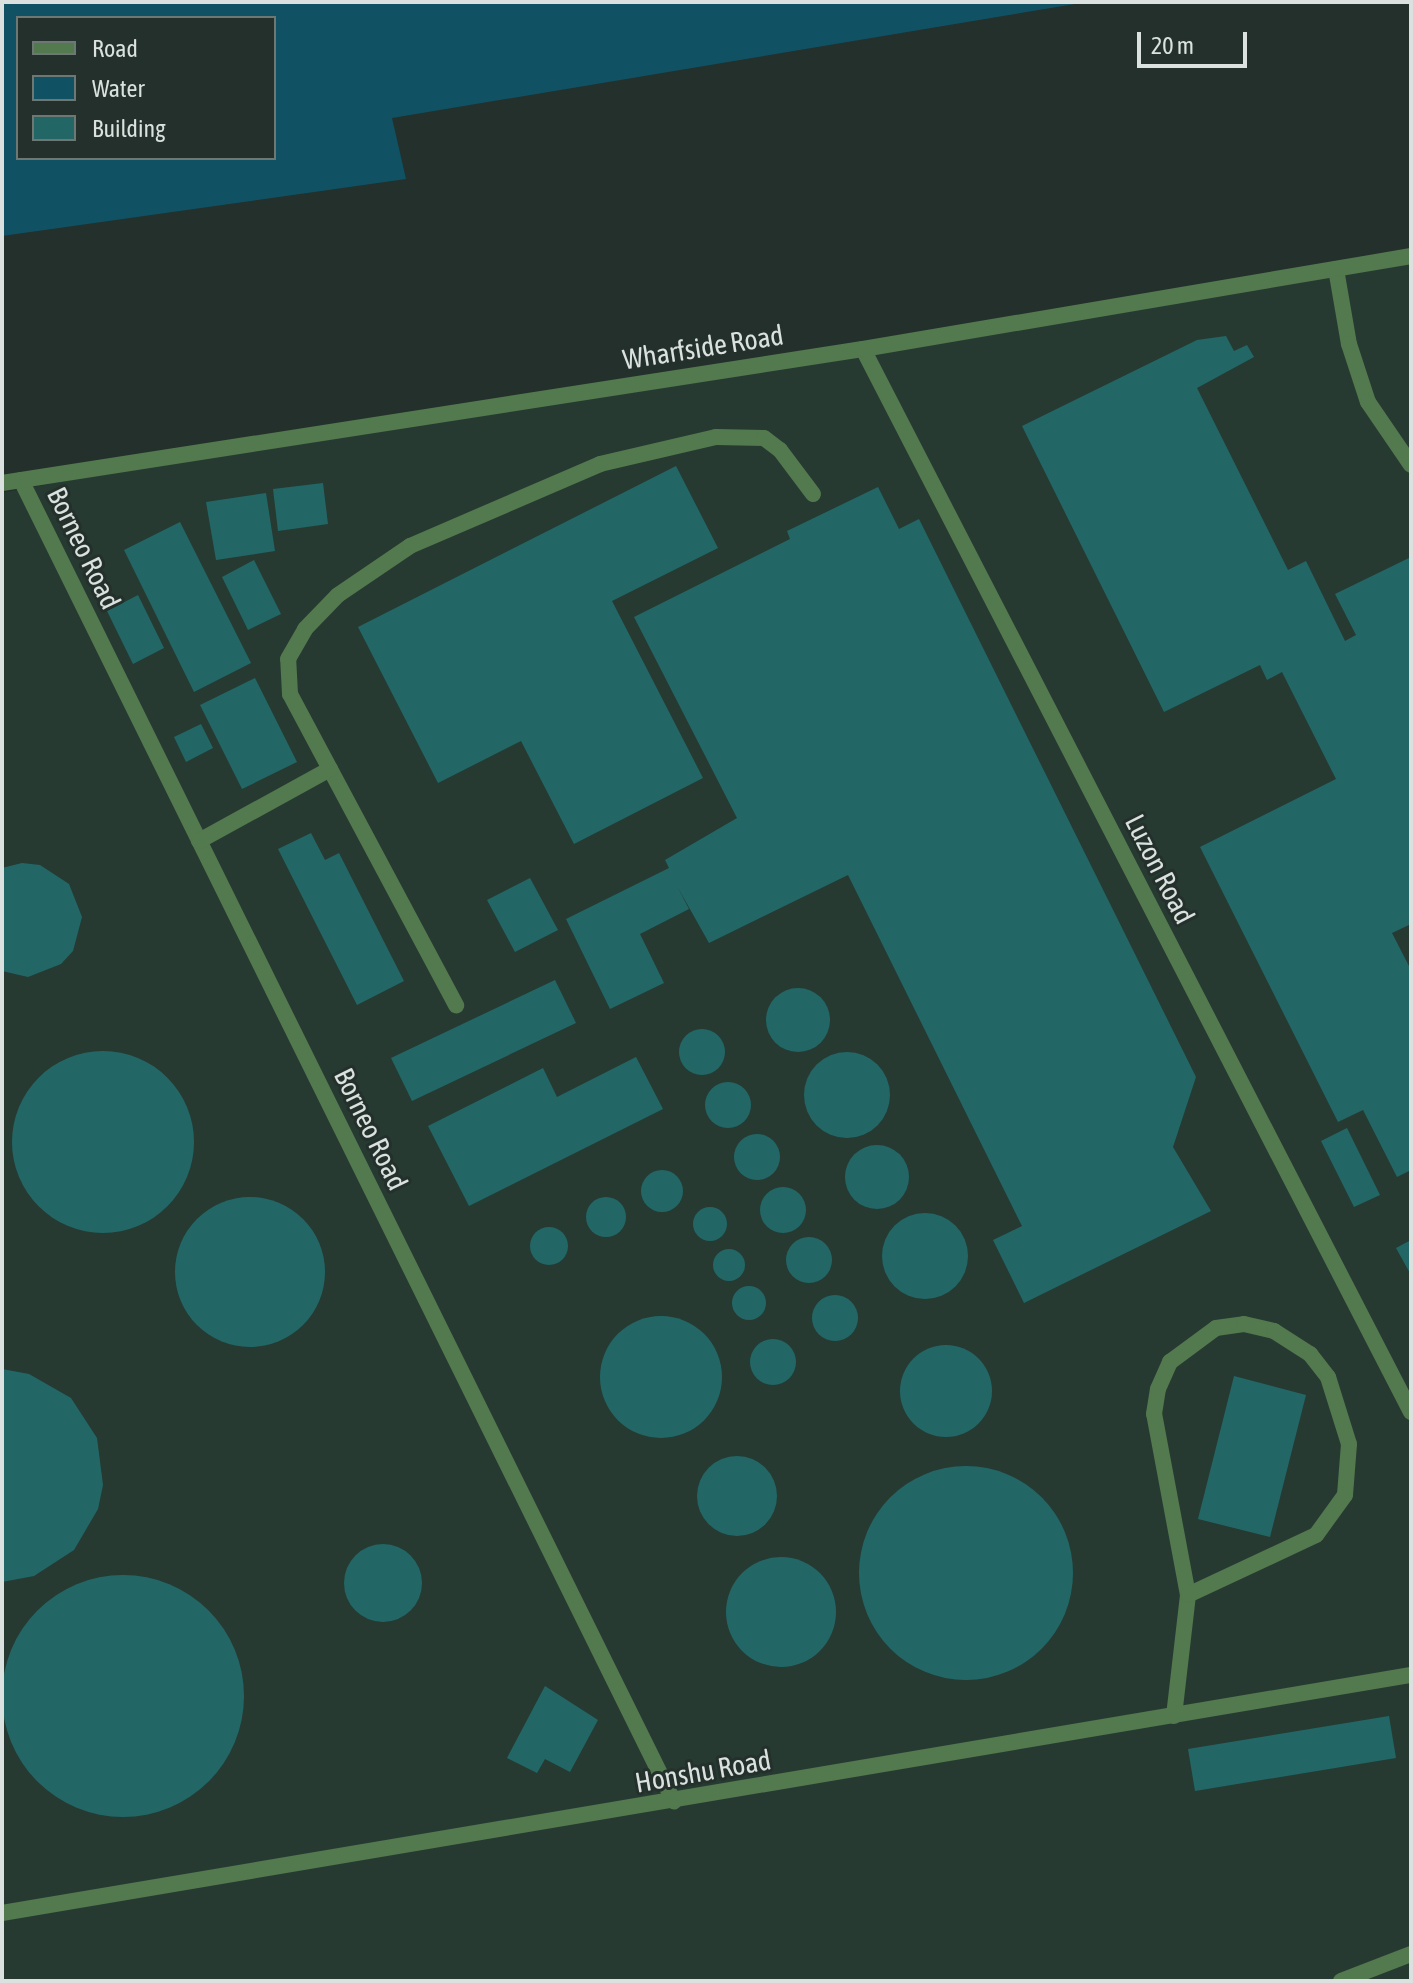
<!DOCTYPE html>
<html>
<head>
<meta charset="utf-8">
<style>
  body { margin:0 }
  #map { position:relative; width:1413px; height:1983px; overflow:hidden; background:#24302b; font-family:"Asap Condensed",sans-serif }
  div>[style] { position:absolute }
  .built>* { inset:0; background:#263a32 }
  .water>* { inset:0; background:#105263 }
  .building>* { inset:0; background:#226766 }
  .round { border-radius:50% }
  .lane>* { height:16px; margin:-8px; padding:0 8px; transform-origin:8px; border-radius:8px; background:#53794e }
  .street>* { height:16px; margin:-8px; padding:0 8px; transform-origin:8px; border-radius:8px; background:#53794e }
  span { translate:-50% -50%; white-space:nowrap; text-align:center; line-height:1.15; -webkit-text-stroke:6px #24302b; paint-order:stroke }
  .street-label { font-size:28px; color:#dae1de }
  .frame { position:absolute; inset:0; border:4px solid #dae1de; pointer-events:none }
  .legend { position:absolute; left:16px; top:16px; width:260px; height:144px; box-sizing:border-box; background:#24302b; border:2px solid #6d7773; margin:0; padding:10px 14px; list-style:none; font-size:24px; color:#dae1de }
  .legend li { display:flex; align-items:center; gap:16px; height:40px }
  .legend b { width:40px; border:2px solid #6d7773 }
  .scale { position:absolute; left:1137px; top:32px; width:110px; height:36px; box-sizing:border-box; border:4px solid #dae1de; border-top:0; padding-left:10px; font-size:24px; line-height:28px; white-space:nowrap; color:#dae1de; -webkit-text-stroke:6px #24302b; paint-order:stroke }
</style>
</head>
<body>
<div id="map">
  <div class="built">
    <div style="clip-path:polygon(1411px 260px,1411px 1981px,2px 1981px,2px 493px,193px 457px)"></div>
  </div>
  <div class="water">
    <div style="clip-path:polygon(evenodd,2px 2px,1087px 2px,392px 118px,406px 179px,2px 236px,2px 2px,18px 18px,274px 18px,274px 158px,18px 158px,18px 18px)"></div>
  </div>
  <div class="building">
    <div style="clip-path:polygon(1226px 336px,1234px 351px,1247px 345px,1254px 357px,1197px 388px,1288px 570px,1306px 561px,1345px 641px,1356px 635px,1335px 594px,1411px 557px,1411px 924px,1392px 933px,1411px 970px,1411px 1170px,1397px 1177px,1363px 1110px,1338px 1122px,1200px 847px,1336px 779px,1282px 672px,1267px 680px,1260px 665px,1164px 712px,1022px 426px,1197px 340px)"></div>
    <div style="clip-path:polygon(676px 466px,718px 548px,612px 601px,703px 778px,574px 844px,521px 741px,438px 783px,358px 627px)"></div>
    <div style="clip-path:polygon(323px 483px,328px 524px,278px 531px,273px 489px)"></div>
    <div style="clip-path:polygon(878px 487px,899px 529px,919px 519px,1196px 1077px,1173px 1147px,1211px 1211px,1024px 1303px,993px 1240px,1022px 1226px,848px 875px,709px 943px,677px 886px,689px 909px,640px 934px,664px 983px,610px 1009px,566px 919px,669px 868px,665px 860px,737px 818px,634px 617px,790px 539px,787px 531px)"></div>
    <div style="clip-path:polygon(266px 493px,275px 551px,216px 560px,206px 502px)"></div>
    <div style="clip-path:polygon(180px 522px,251px 663px,194px 692px,124px 550px)"></div>
    <div style="clip-path:polygon(254px 560px,281px 614px,248px 630px,222px 577px)"></div>
    <div style="clip-path:polygon(138px 595px,164px 648px,133px 664px,107px 611px)"></div>
    <div style="clip-path:polygon(255px 678px,297px 762px,242px 789px,200px 705px)"></div>
    <div style="clip-path:polygon(201px 724px,213px 748px,186px 762px,174px 737px)"></div>
    <div style="clip-path:polygon(311px 833px,325px 860px,339px 853px,404px 981px,357px 1005px,278px 849px)"></div>
    <div style="clip-path:polygon(22px 863px,40px 865px,69px 884px,82px 917px,73px 951px,61px 964px,28px 977px,2px 971px,2px 868px)"></div>
    <div style="clip-path:polygon(530px 878px,558px 930px,515px 952px,487px 900px)"></div>
    <div style="clip-path:polygon(555px 980px,576px 1023px,412px 1101px,391px 1058px)"></div>
    <div class="round" style="left:766px;top:988px;width:64px;height:64px"></div>
    <div class="round" style="left:679px;top:1029px;width:46px;height:46px"></div>
    <div class="round" style="left:12px;top:1051px;width:182px;height:182px"></div>
    <div class="round" style="left:804px;top:1052px;width:86px;height:86px"></div>
    <div style="clip-path:polygon(636px 1057px,663px 1109px,469px 1206px,428px 1126px,543px 1068px,557px 1097px)"></div>
    <div class="round" style="left:705px;top:1082px;width:46px;height:46px"></div>
    <div style="clip-path:polygon(1347px 1128px,1380px 1195px,1354px 1207px,1321px 1141px)"></div>
    <div class="round" style="left:734px;top:1134px;width:46px;height:46px"></div>
    <div class="round" style="left:845px;top:1145px;width:64px;height:64px"></div>
    <div class="round" style="left:641px;top:1170px;width:42px;height:42px"></div>
    <div class="round" style="left:760px;top:1187px;width:46px;height:46px"></div>
    <div class="round" style="left:586px;top:1197px;width:40px;height:40px"></div>
    <div class="round" style="left:175px;top:1197px;width:150px;height:150px"></div>
    <div class="round" style="left:693px;top:1207px;width:34px;height:34px"></div>
    <div class="round" style="left:882px;top:1213px;width:86px;height:86px"></div>
    <div class="round" style="left:530px;top:1227px;width:38px;height:38px"></div>
    <div class="round" style="left:786px;top:1237px;width:46px;height:46px"></div>
    <div style="clip-path:polygon(1411px 1240px,1411px 1275px,1396px 1248px)"></div>
    <div class="round" style="left:713px;top:1249px;width:32px;height:32px"></div>
    <div class="round" style="left:732px;top:1286px;width:34px;height:34px"></div>
    <div class="round" style="left:812px;top:1295px;width:46px;height:46px"></div>
    <div class="round" style="left:600px;top:1316px;width:122px;height:122px"></div>
    <div class="round" style="left:750px;top:1339px;width:46px;height:46px"></div>
    <div class="round" style="left:900px;top:1345px;width:92px;height:92px"></div>
    <div style="clip-path:polygon(2px 1369px,29px 1374px,71px 1398px,97px 1438px,103px 1485px,98px 1509px,74px 1550px,34px 1576px,2px 1582px)"></div>
    <div style="clip-path:polygon(1234px 1376px,1306px 1395px,1270px 1537px,1198px 1519px)"></div>
    <div class="round" style="left:697px;top:1456px;width:80px;height:80px"></div>
    <div class="round" style="left:859px;top:1466px;width:214px;height:214px"></div>
    <div class="round" style="left:344px;top:1544px;width:78px;height:78px"></div>
    <div class="round" style="left:726px;top:1557px;width:110px;height:110px"></div>
    <div class="round" style="left:2px;top:1575px;width:242px;height:242px"></div>
    <div style="clip-path:polygon(545px 1686px,598px 1720px,570px 1772px,545px 1759px,537px 1773px,507px 1758px)"></div>
    <div style="clip-path:polygon(1389px 1716px,1396px 1758px,1195px 1791px,1188px 1749px)"></div>
  </div>
  <div class="lane">
    <div style="left:1336px;top:269px;width:76px;rotate:80.2deg"></div>
    <div style="left:1349px;top:344px;width:61px;rotate:71.9deg"></div>
    <div style="left:1368px;top:402px;width:76px;rotate:55.7deg"></div>
    <div style="left:863px;top:349px;width:1196px;rotate:62.73deg"></div>
    <div style="left:21px;top:480px;width:1474px;rotate:63.71deg"></div>
    <div style="left:330px;top:769px;width:268px;rotate:61.9deg"></div>
    <div style="left:199px;top:841px;width:149px;rotate:-28.8deg"></div>
    <div style="left:330px;top:769px;width:85px;rotate:-118.1deg"></div>
    <div style="left:290px;top:694px;width:35px;rotate:-93deg"></div>
    <div style="left:288px;top:659px;width:34px;rotate:-60deg"></div>
    <div style="left:305px;top:629px;width:47px;rotate:-45.9deg"></div>
    <div style="left:338px;top:595px;width:87px;rotate:-34.2deg"></div>
    <div style="left:410px;top:546px;width:207px;rotate:-23.3deg"></div>
    <div style="left:600px;top:464px;width:119px;rotate:-13.1deg"></div>
    <div style="left:716px;top:437px;width:48px;rotate:1.2deg"></div>
    <div style="left:764px;top:438px;width:20px;rotate:37deg"></div>
    <div style="left:780px;top:450px;width:55px;rotate:53.1deg"></div>
    <div style="left:1174px;top:1716px;width:122px;rotate:-83.4deg"></div>
    <div style="left:1188px;top:1595px;width:184px;rotate:-100.6deg"></div>
    <div style="left:1154px;top:1414px;width:25px;rotate:-81deg"></div>
    <div style="left:1158px;top:1389px;width:30px;rotate:-66deg"></div>
    <div style="left:1170px;top:1362px;width:57px;rotate:-36.5deg"></div>
    <div style="left:1216px;top:1328px;width:28px;rotate:-8deg"></div>
    <div style="left:1244px;top:1324px;width:31px;rotate:13deg"></div>
    <div style="left:1274px;top:1331px;width:43px;rotate:32.6deg"></div>
    <div style="left:1310px;top:1354px;width:29px;rotate:52deg"></div>
    <div style="left:1328px;top:1377px;width:70px;rotate:72.6deg"></div>
    <div style="left:1349px;top:1444px;width:51px;rotate:94.5deg"></div>
    <div style="left:1345px;top:1495px;width:49px;rotate:125.9deg"></div>
    <div style="left:1316px;top:1535px;width:141px;rotate:154.9deg"></div>
  </div>
  <div class="street">
    <div style="left:2px;top:483px;width:871px;rotate:-8.85deg"></div>
    <div style="left:863px;top:349px;width:556px;rotate:-9.63deg"></div>
    <div style="left:2px;top:1913px;width:1429px;rotate:-9.59deg"></div>
    <div style="left:1341px;top:1981px;width:75px;rotate:-21.1deg"></div>
  </div>
  <div class="street-label">
    <span style="left:703px;top:347px;rotate:-9deg">Wharfside Road</span>
    <span style="left:84px;top:548px;rotate:64deg">Borneo Road</span>
    <span style="left:1160px;top:869px;rotate:63deg">Luzon Road</span>
    <span style="left:371px;top:1129px;rotate:64deg">Borneo Road</span>
    <span style="left:703px;top:1771px;rotate:-10deg">Honshu Road</span>
  </div>
  <div class="frame"></div>
  <ul class="legend">
  <li><b style="height:10px;background:#53794e"></b>Road</li>
  <li><b style="height:22px;background:#105263"></b>Water</li>
  <li><b style="height:22px;background:#226766"></b>Building</li>
  </ul>
  <div class="scale">20 m</div>
</div>
</body>
</html>
